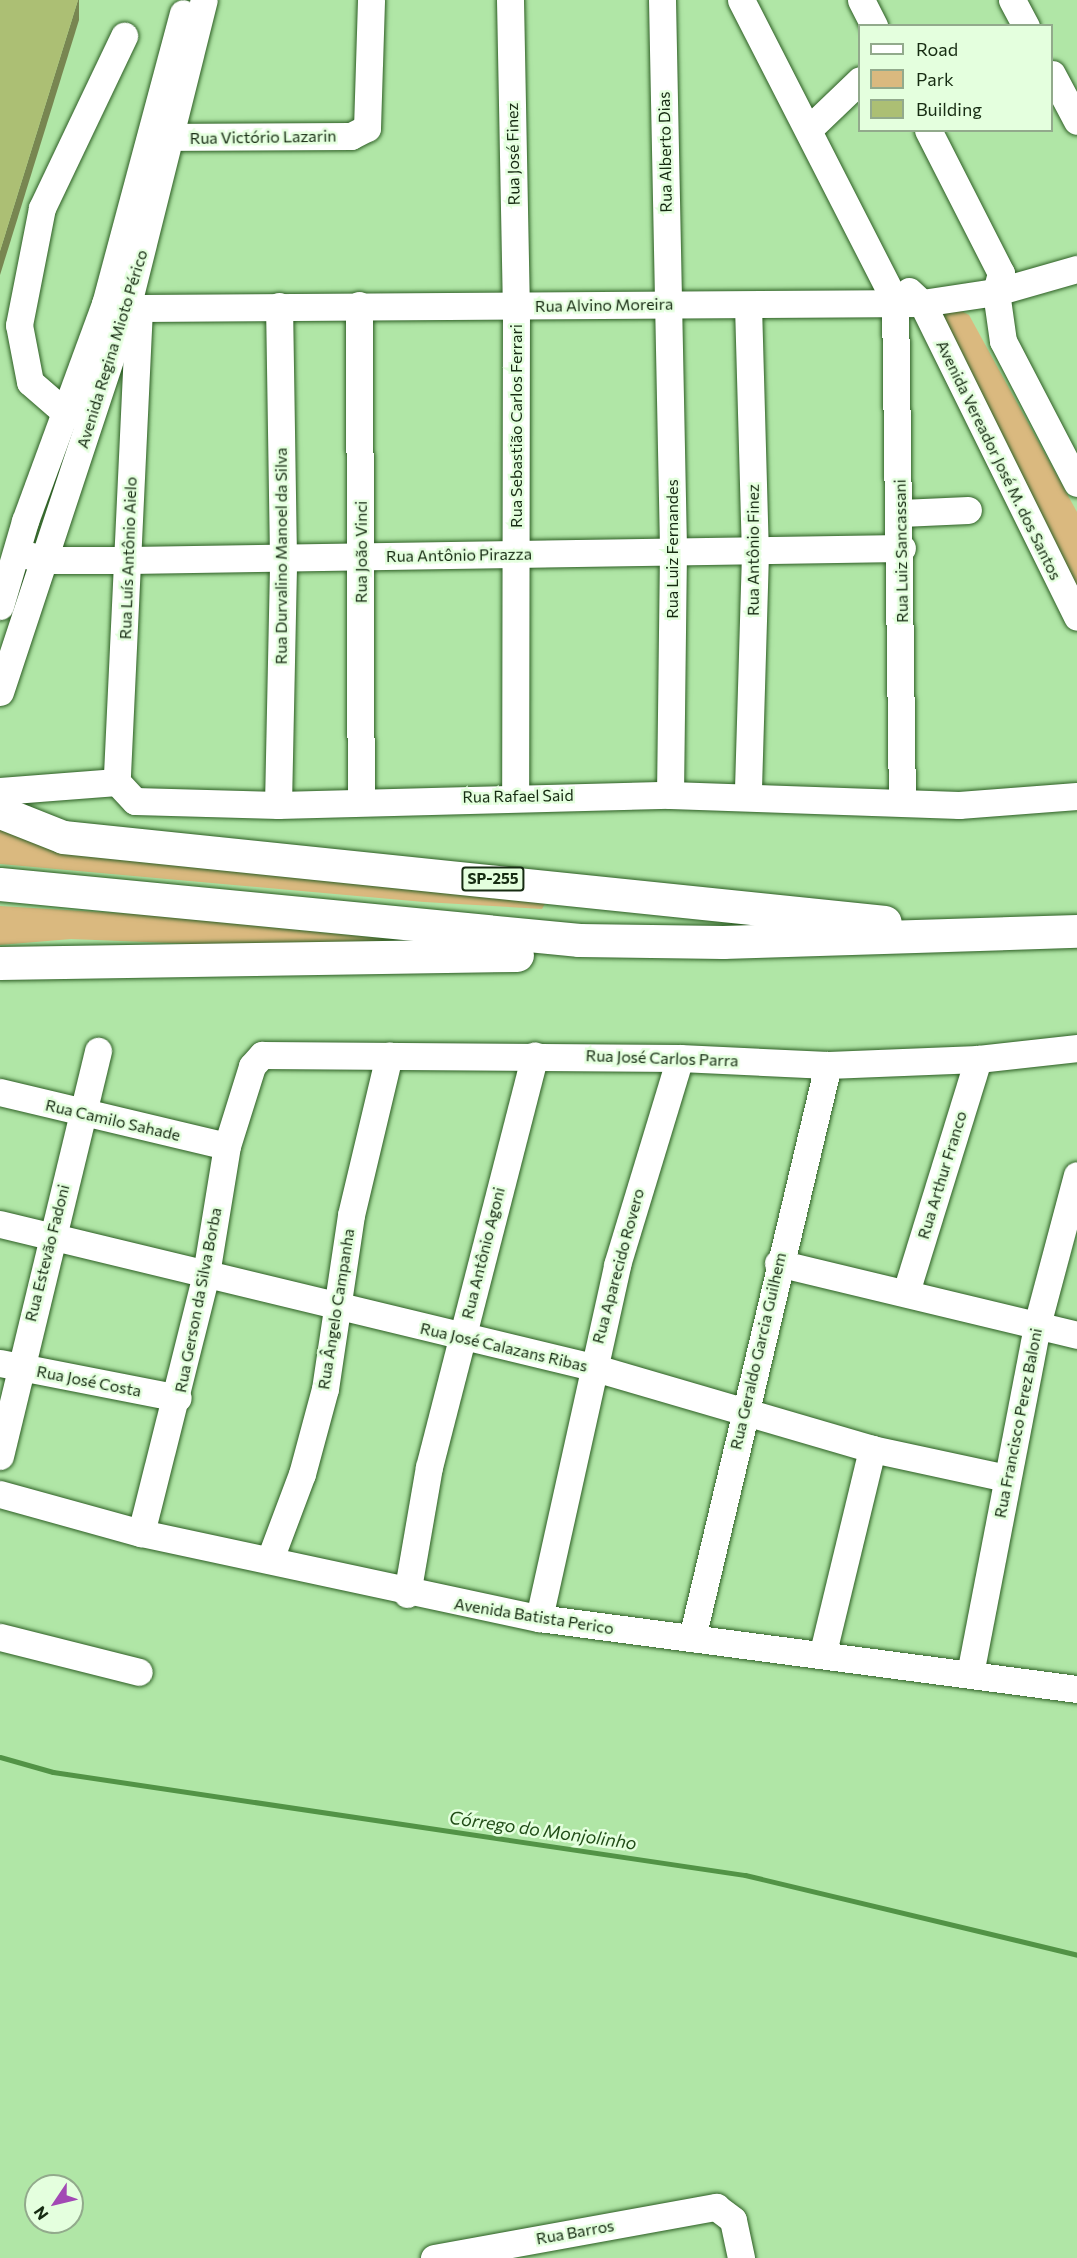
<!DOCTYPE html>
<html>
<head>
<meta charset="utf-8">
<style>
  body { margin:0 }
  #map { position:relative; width:1077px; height:2258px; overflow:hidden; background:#b0e6a6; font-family:Commissioner,sans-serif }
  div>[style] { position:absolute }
  .green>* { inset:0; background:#dab97f }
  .stream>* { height:5px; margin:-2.5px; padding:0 2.5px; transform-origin:2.5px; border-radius:2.5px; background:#529346 }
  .roads { filter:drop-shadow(0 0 2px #2d5e24) drop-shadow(0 0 2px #2d5e24) }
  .minor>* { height:27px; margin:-13.5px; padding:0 13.5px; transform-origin:13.5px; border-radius:13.5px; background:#fff }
  .highway>* { height:33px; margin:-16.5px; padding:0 16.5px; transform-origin:16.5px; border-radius:16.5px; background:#fff }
  .shaded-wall>* { inset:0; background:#788651 }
  .building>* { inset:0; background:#acbf74 }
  span { translate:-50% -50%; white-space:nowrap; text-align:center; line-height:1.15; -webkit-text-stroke:5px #e4ffde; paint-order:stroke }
  .shield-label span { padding:2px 4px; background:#e4ffde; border:2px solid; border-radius:4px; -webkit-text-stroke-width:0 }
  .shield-label { font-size:15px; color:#162b12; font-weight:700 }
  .street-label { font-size:16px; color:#162b12 }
  .water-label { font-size:18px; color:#204c17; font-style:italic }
  .legend { position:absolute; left:858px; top:24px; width:195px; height:108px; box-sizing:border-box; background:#e4ffde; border:2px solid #92aa8c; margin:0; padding:8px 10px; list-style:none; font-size:18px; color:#162b12 }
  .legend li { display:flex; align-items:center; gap:12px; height:30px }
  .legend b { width:30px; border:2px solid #92aa8c }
  .north { position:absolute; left:24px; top:2174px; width:60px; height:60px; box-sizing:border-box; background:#e4ffde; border:2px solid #92aa8c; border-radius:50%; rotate:235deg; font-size:16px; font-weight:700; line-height:24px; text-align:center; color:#162b12 }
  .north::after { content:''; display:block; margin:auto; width:21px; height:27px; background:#a249b4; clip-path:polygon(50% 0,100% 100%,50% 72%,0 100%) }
</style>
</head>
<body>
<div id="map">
  <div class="green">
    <div style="clip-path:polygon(954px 307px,969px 315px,1077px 512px,1077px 590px,940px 324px,945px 309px)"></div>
    <div style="clip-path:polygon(0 827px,547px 900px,542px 909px,424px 902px,0 864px)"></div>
    <div style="clip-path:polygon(0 906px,151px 915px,399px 940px,391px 945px,244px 946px,71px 939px,0 945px)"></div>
  </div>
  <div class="stream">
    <div style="left:0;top:1757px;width:55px;rotate:15.8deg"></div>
    <div style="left:53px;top:1772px;width:700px;rotate:8.47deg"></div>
    <div style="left:745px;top:1875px;width:342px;rotate:13.5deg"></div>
  </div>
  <div class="roads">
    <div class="minor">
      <div style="left:510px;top:0;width:307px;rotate:88.9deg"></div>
      <div style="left:516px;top:307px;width:489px;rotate:90.1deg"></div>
      <div style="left:662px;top:0;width:550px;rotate:88.85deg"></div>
      <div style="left:673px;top:550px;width:245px;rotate:90.7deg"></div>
      <div style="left:741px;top:0;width:338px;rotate:62.9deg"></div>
      <div style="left:895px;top:301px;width:500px;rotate:89.2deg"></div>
      <div style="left:861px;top:0;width:29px;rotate:63deg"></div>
      <div style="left:1012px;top:0;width:30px;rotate:62deg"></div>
      <div style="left:1052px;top:74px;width:53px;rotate:62deg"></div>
      <div style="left:810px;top:128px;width:69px;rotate:-43.8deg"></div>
      <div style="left:928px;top:130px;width:161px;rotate:63deg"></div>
      <div style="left:1001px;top:273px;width:20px;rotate:105deg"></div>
      <div style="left:996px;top:292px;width:49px;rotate:81.9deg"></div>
      <div style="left:1003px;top:341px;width:160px;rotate:62.5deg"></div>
      <div style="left:154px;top:137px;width:197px;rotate:-0.3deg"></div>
      <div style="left:351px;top:136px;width:18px;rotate:-27deg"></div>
      <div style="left:367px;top:128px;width:128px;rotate:-88.2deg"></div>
      <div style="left:909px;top:291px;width:18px;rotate:43deg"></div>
      <div style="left:922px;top:303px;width:350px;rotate:63.7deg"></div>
      <div style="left:105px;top:304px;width:34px;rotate:7deg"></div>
      <div style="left:139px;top:308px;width:783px;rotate:-0.37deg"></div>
      <div style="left:922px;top:303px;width:75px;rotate:-8.5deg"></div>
      <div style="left:996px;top:292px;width:84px;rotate:-15.9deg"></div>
      <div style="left:359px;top:305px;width:494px;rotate:89.8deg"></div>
      <div style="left:748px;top:305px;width:248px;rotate:88.4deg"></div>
      <div style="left:755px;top:553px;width:243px;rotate:91.7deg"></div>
      <div style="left:139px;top:308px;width:475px;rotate:92.7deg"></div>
      <div style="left:117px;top:782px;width:26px;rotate:47deg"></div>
      <div style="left:135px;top:801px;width:143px;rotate:1.6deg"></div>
      <div style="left:278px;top:805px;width:392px;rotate:-1.5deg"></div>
      <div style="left:670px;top:795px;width:289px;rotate:2deg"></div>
      <div style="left:959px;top:805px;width:118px;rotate:-4.4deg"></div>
      <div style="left:68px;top:415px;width:50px;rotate:-139deg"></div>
      <div style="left:30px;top:382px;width:58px;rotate:-100.9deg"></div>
      <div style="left:19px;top:325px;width:119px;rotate:-78.9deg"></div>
      <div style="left:42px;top:208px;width:191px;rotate:-64.5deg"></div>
      <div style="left:901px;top:513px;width:67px;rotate:-2.6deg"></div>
      <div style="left:18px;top:553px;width:31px;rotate:13deg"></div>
      <div style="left:48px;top:560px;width:81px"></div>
      <div style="left:129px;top:560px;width:773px;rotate:-0.89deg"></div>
      <div style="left:0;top:606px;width:89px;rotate:-73.6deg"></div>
      <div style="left:25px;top:521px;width:231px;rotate:-69.8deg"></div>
      <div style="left:105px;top:304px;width:301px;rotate:-75deg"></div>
      <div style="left:0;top:692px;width:404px;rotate:-71.7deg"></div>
      <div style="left:127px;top:308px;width:317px;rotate:-76deg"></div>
      <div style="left:0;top:791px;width:117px;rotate:-4.4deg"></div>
      <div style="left:278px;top:805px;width:247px;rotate:-88.8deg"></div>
      <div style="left:283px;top:558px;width:252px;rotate:-90.9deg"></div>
      <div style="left:0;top:1092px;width:233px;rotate:13.4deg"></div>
      <div style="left:0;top:1224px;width:609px;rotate:13.58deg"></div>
      <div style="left:592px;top:1367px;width:292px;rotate:16.3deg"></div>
      <div style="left:872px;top:1449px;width:137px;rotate:12.2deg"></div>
      <div style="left:778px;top:1263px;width:308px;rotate:13.5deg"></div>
      <div style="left:906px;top:1292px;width:244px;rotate:-72.8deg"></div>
      <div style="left:0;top:1363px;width:181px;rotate:11.1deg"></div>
      <div style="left:0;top:1456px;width:417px;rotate:-76.4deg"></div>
      <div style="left:0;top:1494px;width:146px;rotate:15.5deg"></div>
      <div style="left:141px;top:1533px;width:407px;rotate:12.1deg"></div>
      <div style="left:539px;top:1618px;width:543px;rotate:7.52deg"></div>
      <div style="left:141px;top:1533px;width:267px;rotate:-75.9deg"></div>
      <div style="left:206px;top:1274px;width:130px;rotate:-80.7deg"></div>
      <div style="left:227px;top:1146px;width:84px;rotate:-72.6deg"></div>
      <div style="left:252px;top:1066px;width:15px;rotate:-48deg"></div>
      <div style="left:262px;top:1055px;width:418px;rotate:0.4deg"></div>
      <div style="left:680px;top:1058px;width:148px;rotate:2.7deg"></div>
      <div style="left:828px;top:1065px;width:150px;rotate:-2.3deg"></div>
      <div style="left:978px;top:1059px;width:100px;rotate:-6.3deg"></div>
      <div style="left:270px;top:1559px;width:91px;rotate:-69.4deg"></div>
      <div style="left:302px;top:1474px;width:88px;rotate:-74.9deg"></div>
      <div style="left:325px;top:1389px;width:176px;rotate:-81.5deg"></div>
      <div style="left:351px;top:1215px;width:164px;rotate:-76.6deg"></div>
      <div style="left:407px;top:1594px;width:129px;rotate:-80.2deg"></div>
      <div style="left:429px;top:1467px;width:425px;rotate:-75.6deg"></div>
      <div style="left:539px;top:1618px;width:362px;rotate:-77.5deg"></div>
      <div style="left:617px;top:1265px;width:216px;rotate:-73.1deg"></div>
      <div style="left:0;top:1637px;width:143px;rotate:14.1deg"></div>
      <div style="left:692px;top:1638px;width:589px;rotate:-76.65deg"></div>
      <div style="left:823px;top:1652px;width:209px;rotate:-76.4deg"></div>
      <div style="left:970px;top:1674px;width:355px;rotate:-79.1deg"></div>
      <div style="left:1037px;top:1325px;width:155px;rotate:-75.1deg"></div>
      <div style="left:434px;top:2258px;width:287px;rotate:-10.3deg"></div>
      <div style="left:716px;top:2207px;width:21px;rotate:37deg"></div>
      <div style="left:733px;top:2220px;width:39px;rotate:78deg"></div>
    </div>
    <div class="highway">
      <div style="left:0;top:812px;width:68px;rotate:21.6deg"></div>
      <div style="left:63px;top:837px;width:826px;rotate:5.9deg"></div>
      <div style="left:0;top:884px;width:582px;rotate:5.52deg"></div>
      <div style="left:579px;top:940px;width:144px;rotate:0.8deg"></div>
      <div style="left:723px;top:942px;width:354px;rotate:-1.8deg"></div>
      <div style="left:0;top:963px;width:517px;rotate:-0.89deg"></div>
    </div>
  </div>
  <div class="shaded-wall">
    <div style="clip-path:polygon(78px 0,79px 0,79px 20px,0 275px,0 251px)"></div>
  </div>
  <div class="building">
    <div style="clip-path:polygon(0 0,78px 0,0 251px)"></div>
  </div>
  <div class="shield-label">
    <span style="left:493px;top:879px">SP-255</span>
  </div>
  <div class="street-label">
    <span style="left:263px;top:137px;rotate:-1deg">Rua Victório Lazarin</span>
    <span style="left:665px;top:152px;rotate:-91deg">Rua Alberto Dias</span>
    <span style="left:513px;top:154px;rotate:-91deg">Rua José Finez</span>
    <span style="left:604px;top:305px;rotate:-1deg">Rua Alvino Moreira</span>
    <span style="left:112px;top:349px;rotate:-73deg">Avenida Regina Mioto Périco</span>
    <span style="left:516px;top:426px;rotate:-90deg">Rua Sebastião Carlos Ferrari</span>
    <span style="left:999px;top:460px;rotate:64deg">Avenida Vereador José M. dos Santos</span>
    <span style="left:672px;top:549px;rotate:-90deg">Rua Luiz Fernandes</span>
    <span style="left:753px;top:550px;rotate:-90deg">Rua Antônio Finez</span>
    <span style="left:901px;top:551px;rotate:-91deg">Rua Luiz Sancassani</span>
    <span style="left:361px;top:552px;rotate:-90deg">Rua João Vinci</span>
    <span style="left:459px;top:555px;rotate:-1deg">Rua Antônio Pirazza</span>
    <span style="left:281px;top:556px;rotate:-90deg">Rua Durvalino Manoel da Silva</span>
    <span style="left:128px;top:558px;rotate:-88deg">Rua Luís Antônio Aielo</span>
    <span style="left:518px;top:796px;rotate:-1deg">Rua Rafael Said</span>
    <span style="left:662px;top:1058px;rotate:2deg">Rua José Carlos Parra</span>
    <span style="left:113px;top:1120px;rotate:13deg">Rua Camilo Sahade</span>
    <span style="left:942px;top:1175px;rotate:-73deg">Rua Arthur Franco</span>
    <span style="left:47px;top:1253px;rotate:-76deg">Rua Estevão Fadoni</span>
    <span style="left:483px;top:1253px;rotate:-76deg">Rua Antônio Agoni</span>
    <span style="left:618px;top:1266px;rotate:-75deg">Rua Aparecido Rovero</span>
    <span style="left:198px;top:1300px;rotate:-79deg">Rua Gerson da Silva Borba</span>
    <span style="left:336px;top:1309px;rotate:-81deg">Rua Ângelo Campanha</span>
    <span style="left:504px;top:1347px;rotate:13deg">Rua José Calazans Ribas</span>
    <span style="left:758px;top:1351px;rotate:-77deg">Rua Geraldo Garcia Guilhem</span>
    <span style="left:89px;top:1381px;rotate:11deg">Rua José Costa</span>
    <span style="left:1018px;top:1423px;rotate:-79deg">Rua Francisco Perez Baloni</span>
    <span style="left:534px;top:1616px;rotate:9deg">Avenida Batista Perico</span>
    <span style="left:575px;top:2232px;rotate:-10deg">Rua Barros</span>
  </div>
  <div class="water-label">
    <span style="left:543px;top:1830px;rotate:8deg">Córrego do Monjolinho</span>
  </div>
  <ul class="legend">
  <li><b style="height:8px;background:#fff"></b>Road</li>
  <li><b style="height:16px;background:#dab97f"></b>Park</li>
  <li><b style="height:16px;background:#acbf74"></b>Building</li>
  </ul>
  <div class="north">N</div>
</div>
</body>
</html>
